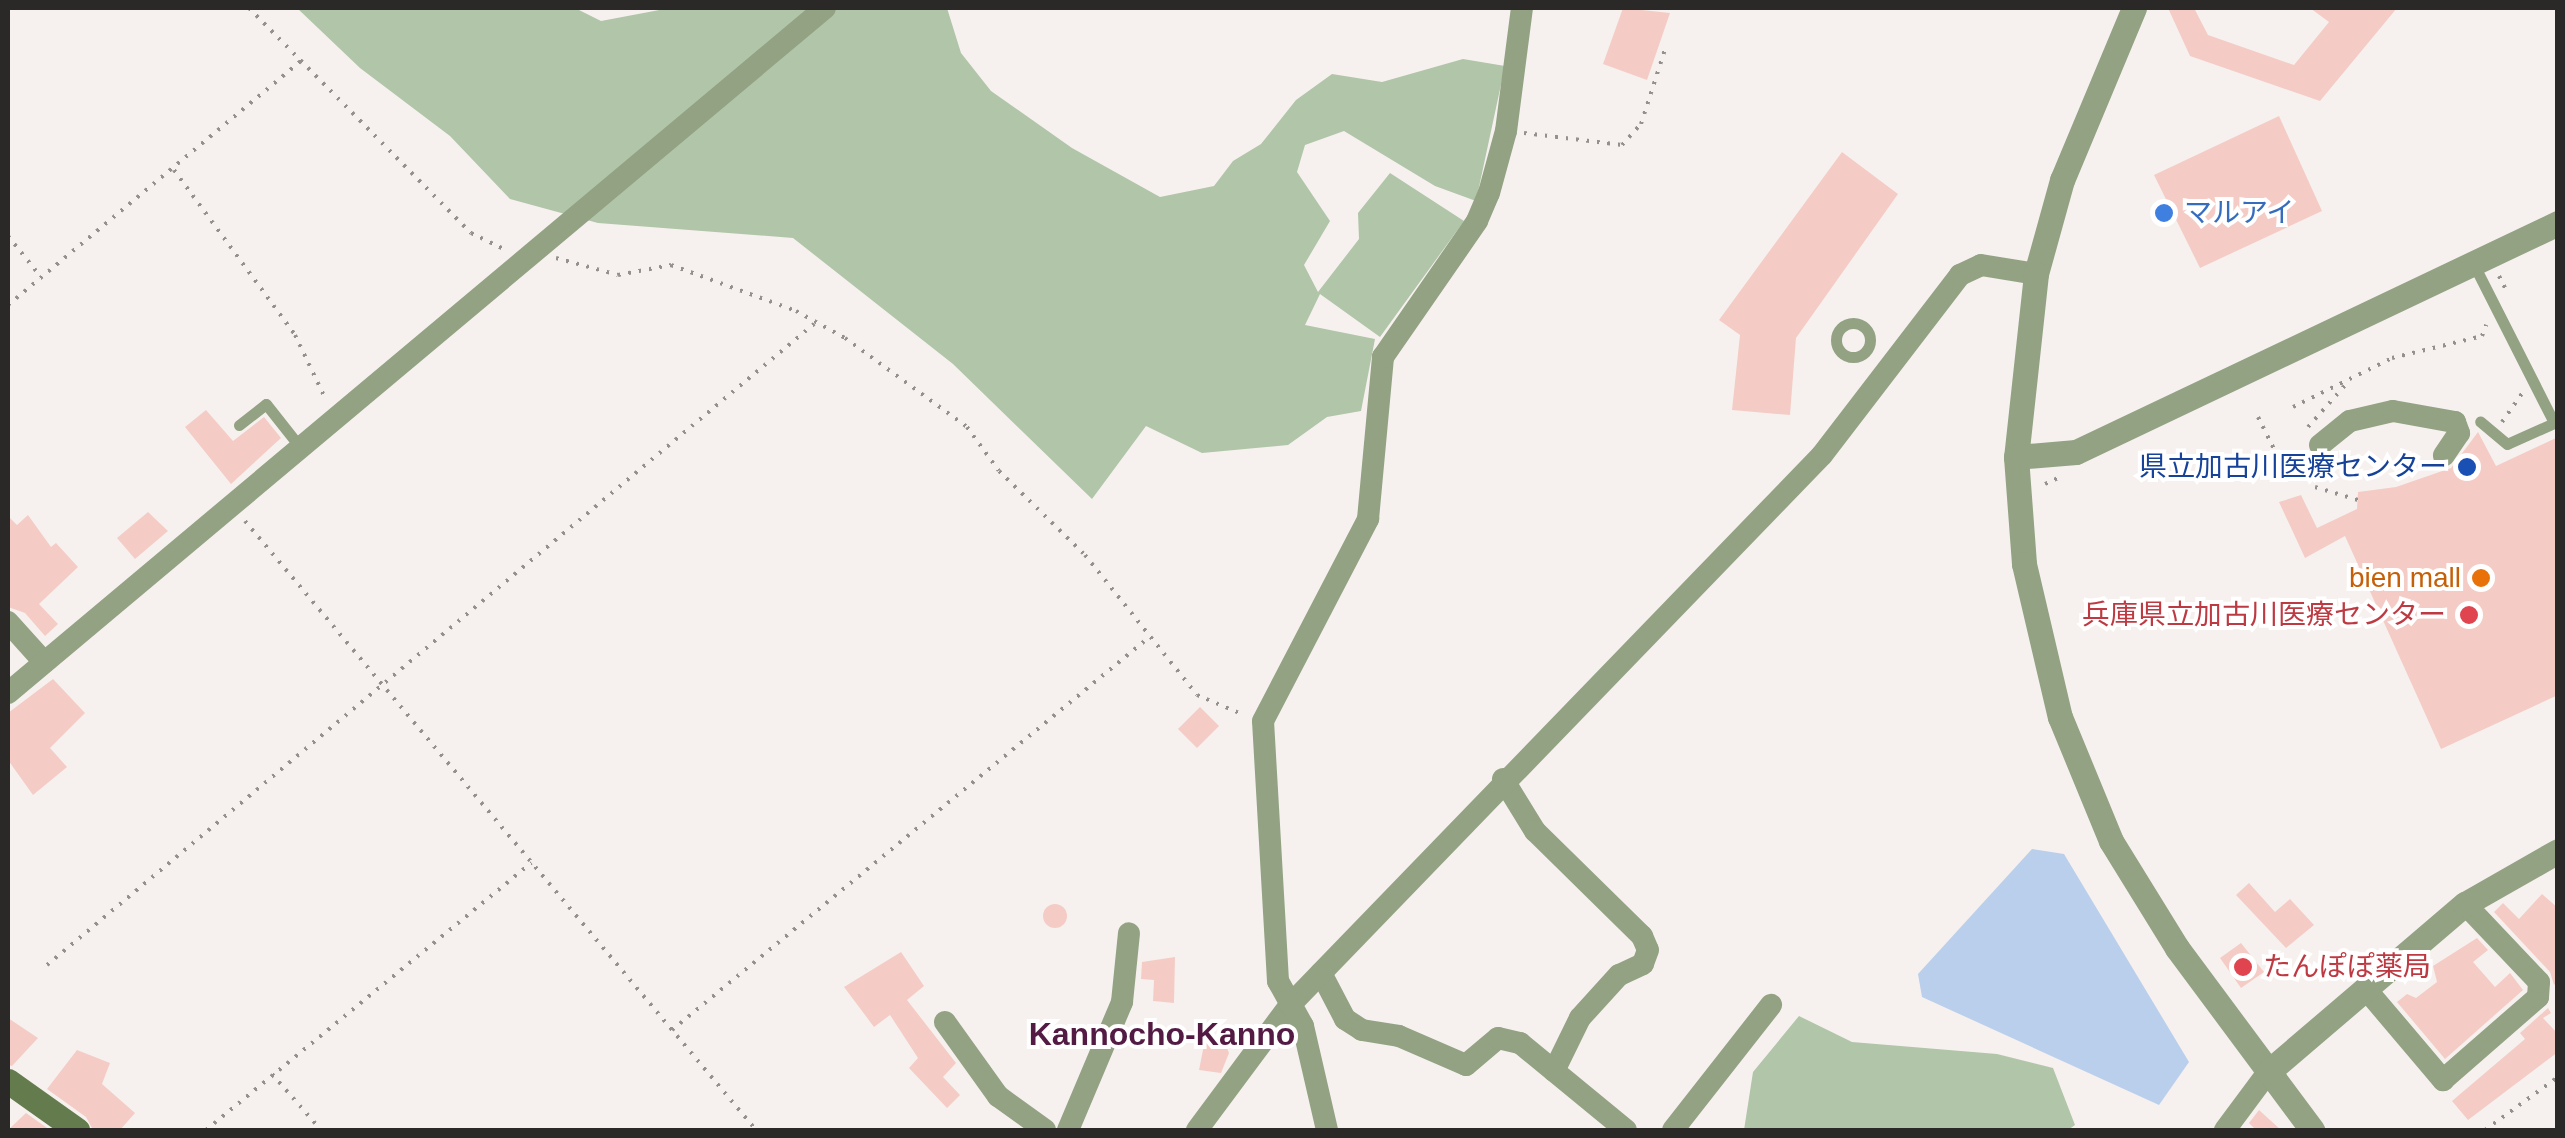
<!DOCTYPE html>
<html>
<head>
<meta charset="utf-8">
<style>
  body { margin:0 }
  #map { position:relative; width:2565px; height:1138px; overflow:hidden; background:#f6f1ee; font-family:Helvetica,"Noto Sans JP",sans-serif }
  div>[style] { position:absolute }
  .green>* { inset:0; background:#b1c5a9 }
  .water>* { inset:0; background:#bacfec }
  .building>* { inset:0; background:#f4ccc5 }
  .round { border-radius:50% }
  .path>* { height:4px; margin-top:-2px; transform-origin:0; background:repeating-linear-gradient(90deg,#93908e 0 2.5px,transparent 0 10.5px) }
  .service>* { height:11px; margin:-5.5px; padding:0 5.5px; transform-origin:5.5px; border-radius:5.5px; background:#92a283 }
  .service>.ring { margin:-5.5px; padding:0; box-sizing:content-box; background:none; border:11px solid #92a283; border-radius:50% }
  .minor>* { height:22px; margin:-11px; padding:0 11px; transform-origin:11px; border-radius:11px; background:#92a283 }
  .tertiary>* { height:25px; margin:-12.5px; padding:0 12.5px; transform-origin:12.5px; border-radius:12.5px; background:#92a283 }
  .secondary>* { height:25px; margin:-12.5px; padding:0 12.5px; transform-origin:12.5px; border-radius:12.5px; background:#647b4d }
  .dots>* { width:28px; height:28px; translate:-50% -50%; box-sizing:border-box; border:5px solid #fff; border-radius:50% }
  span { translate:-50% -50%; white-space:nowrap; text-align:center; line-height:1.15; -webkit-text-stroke:8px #fff; paint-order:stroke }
  .shop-label { font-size:28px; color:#366cbe }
  .left { translate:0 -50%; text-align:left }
  .transit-label { font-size:28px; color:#164399 }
  .right { translate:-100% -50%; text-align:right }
  .food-label { font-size:28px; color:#c56008 }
  .health-label { font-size:28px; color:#be3a42 }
  .quarter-label { font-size:32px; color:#531a43; font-weight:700 }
  .frame { position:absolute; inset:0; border:10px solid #2b2928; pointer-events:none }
</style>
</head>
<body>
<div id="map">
  <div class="green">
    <div style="clip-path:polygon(297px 8px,575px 8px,601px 21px,670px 8px,947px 8px,961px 53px,991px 91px,1072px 148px,1160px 197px,1214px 186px,1233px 161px,1261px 144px,1296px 100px,1332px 74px,1382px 82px,1463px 59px,1505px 66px,1476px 201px,1435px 186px,1344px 131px,1305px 145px,1297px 172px,1330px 221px,1304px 265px,1318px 292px,1359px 239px,1358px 213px,1390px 173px,1464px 221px,1380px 337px,1320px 294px,1305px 325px,1375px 339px,1361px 411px,1327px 417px,1288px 445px,1202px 453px,1146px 426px,1092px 499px,953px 364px,793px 238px,598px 223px,510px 199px,450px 136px,360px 68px)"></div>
    <div style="clip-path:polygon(1799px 1016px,1852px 1042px,1997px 1054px,2053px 1068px,2075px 1125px,2068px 1130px,1744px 1130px,1753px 1072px)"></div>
  </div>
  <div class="water">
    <div style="clip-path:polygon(2032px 849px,2064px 854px,2189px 1062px,2159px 1105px,1922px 997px,1918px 974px)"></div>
  </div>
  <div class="building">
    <div style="clip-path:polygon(1623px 8px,1670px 13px,1647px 80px,1603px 64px)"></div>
    <div style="clip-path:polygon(2168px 8px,2194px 8px,2208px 35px,2294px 65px,2329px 22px,2310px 8px,2397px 8px,2320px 101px,2190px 56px)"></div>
    <div style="clip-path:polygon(2279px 116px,2322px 211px,2200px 268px,2154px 175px)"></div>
    <div style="clip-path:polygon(1842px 152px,1898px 194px,1796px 338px,1790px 415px,1732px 410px,1740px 335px,1719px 320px)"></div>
    <div style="clip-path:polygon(206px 410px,233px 441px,264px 417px,281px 438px,231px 484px,185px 427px)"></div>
    <div style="clip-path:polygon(2478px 432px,2496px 466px,2558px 437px,2558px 695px,2441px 749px,2345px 536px,2305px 558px,2279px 502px,2301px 495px,2317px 528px,2357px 509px,2358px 492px,2396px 487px,2451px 468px)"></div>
    <div style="clip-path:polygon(148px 512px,168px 531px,135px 559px,117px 538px)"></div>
    <div style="clip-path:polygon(28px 515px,51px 547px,56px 543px,78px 567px,39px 604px,58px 624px,45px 636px,25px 613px,8px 607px,8px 516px,17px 525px)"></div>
    <div style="clip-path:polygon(53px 679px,85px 713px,50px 748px,67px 767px,33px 795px,8px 760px,8px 713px)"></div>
    <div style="clip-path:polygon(1200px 707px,1219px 726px,1197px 748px,1178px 729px)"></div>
    <div style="clip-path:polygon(2249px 883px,2275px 912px,2290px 899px,2314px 925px,2286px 948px,2236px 895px)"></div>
    <div style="clip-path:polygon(2542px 894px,2558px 908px,2558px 981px,2554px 985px,2550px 972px,2494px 912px,2503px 903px,2519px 919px)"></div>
    <div class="round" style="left:1043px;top:904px;width:24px;height:24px"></div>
    <div style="clip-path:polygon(2477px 938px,2488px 950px,2473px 962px,2495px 987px,2510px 973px,2523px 990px,2445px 1059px,2397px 1002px,2407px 994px,2416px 998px,2437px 982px,2433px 966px)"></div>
    <div style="clip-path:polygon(2241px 943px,2264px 972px,2241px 988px,2220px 958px)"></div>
    <div style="clip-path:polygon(901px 952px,924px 986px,907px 1000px,956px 1063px,943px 1077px,960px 1095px,947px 1108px,909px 1068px,918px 1058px,890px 1015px,874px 1027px,844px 987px)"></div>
    <div style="clip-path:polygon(1175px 957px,1174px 1003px,1153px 1001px,1154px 980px,1141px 979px,1142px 962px)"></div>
    <div style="clip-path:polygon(2548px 1008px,2551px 1013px,2543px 1018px,2558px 1034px,2558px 1052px,2468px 1120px,2452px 1101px,2525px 1039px,2520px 1033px)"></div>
    <div style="clip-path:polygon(8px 1018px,38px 1038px,12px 1066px,8px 1065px)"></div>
    <div style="clip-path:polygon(1205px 1040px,1225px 1043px,1229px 1053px,1221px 1073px,1199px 1070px)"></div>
    <div style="clip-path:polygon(77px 1050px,110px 1063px,102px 1084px,135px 1113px,120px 1130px,93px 1130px,86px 1117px,47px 1089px)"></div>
    <div style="clip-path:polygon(2259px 1110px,2281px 1130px,2256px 1130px,2249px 1123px)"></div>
    <div style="clip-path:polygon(26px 1113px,50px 1130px,8px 1130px)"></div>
  </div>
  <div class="path">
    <div style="left:249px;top:8px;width:316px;rotate:45.4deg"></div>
    <div style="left:471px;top:233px;width:39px;rotate:26deg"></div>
    <div style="left:1524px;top:133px;width:99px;rotate:7deg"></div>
    <div style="left:1622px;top:145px;width:28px;rotate:-48deg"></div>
    <div style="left:1641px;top:124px;width:82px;rotate:-72.2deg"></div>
    <div style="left:174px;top:170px;width:205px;rotate:53.7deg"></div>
    <div style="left:295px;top:335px;width:70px;rotate:64.5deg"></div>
    <div style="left:8px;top:236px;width:53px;rotate:51.2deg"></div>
    <div style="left:556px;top:258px;width:64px;rotate:15.3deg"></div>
    <div style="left:618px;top:275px;width:54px;rotate:-10.7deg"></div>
    <div style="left:671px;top:265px;width:133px;rotate:20.2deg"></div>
    <div style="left:796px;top:311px;width:56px;rotate:28.9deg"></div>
    <div style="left:845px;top:338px;width:151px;rotate:36.1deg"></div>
    <div style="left:967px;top:427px;width:54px;rotate:54deg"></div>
    <div style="left:999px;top:471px;width:120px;rotate:44.3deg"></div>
    <div style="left:1085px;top:555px;width:179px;rotate:51.3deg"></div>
    <div style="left:1197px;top:695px;width:51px;rotate:23.1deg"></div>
    <div style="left:2499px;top:276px;width:20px;rotate:63deg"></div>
    <div style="left:8px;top:305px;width:381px;rotate:-39.8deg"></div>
    <div style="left:2293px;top:407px;width:110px;rotate:-26.3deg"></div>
    <div style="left:2392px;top:358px;width:93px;rotate:-13.7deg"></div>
    <div style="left:2482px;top:336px;width:12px;rotate:-70deg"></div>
    <div style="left:2258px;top:417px;width:56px;rotate:63.4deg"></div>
    <div style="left:2283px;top:467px;width:21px;rotate:-28deg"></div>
    <div style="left:2502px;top:422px;width:35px;rotate:-55deg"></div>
    <div style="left:2308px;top:427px;width:60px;rotate:-48.4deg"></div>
    <div style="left:2045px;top:484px;width:17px;rotate:-25deg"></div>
    <div style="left:2315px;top:487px;width:45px;rotate:16.8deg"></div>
    <div style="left:245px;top:521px;width:795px;rotate:50deg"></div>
    <div style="left:47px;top:965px;width:1000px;rotate:-39.89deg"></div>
    <div style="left:672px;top:1030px;width:615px;rotate:-39.46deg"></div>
    <div style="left:272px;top:1074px;width:74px;rotate:48.8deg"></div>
    <div style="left:206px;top:1130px;width:421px;rotate:-39.4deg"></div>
    <div style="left:2485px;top:1130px;width:90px;rotate:-36deg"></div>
  </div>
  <div class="service">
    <div style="left:2473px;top:263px;width:179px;rotate:63.1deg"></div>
    <div style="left:2554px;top:423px;width:51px;rotate:155.9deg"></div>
    <div style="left:2507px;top:444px;width:35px;rotate:-140deg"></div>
    <div class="ring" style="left:1836px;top:323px;width:23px;height:23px"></div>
    <div style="left:239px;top:425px;width:34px;rotate:-38deg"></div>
    <div style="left:266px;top:404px;width:55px;rotate:51.7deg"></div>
  </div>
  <div class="minor">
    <div style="left:2320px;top:445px;width:38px;rotate:-39deg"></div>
    <div style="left:2350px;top:421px;width:44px;rotate:-13.1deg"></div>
    <div style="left:2393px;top:411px;width:63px;rotate:10.1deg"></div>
    <div style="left:2455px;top:422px;width:12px;rotate:70deg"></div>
    <div style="left:2459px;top:433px;width:27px;rotate:124deg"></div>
    <div style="left:8px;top:622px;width:54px;rotate:48deg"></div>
    <div style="left:8px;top:693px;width:1066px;rotate:-39.98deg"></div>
    <div style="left:1503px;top:779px;width:61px;rotate:58.4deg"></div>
    <div style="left:1535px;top:831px;width:150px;rotate:44.5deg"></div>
    <div style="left:1642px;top:936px;width:15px;rotate:67deg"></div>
    <div style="left:1648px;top:950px;width:15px;rotate:110deg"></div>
    <div style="left:1643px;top:964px;width:26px;rotate:155deg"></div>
    <div style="left:1619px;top:975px;width:58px;rotate:132.2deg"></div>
    <div style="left:1580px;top:1018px;width:59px;rotate:116.1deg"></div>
    <div style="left:1321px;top:973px;width:52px;rotate:62.4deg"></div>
    <div style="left:1345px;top:1019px;width:20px;rotate:33deg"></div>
    <div style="left:1362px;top:1030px;width:37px;rotate:9deg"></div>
    <div style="left:1399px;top:1036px;width:73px;rotate:23.4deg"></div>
    <div style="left:1466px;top:1065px;width:42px;rotate:-40.2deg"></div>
    <div style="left:1498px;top:1038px;width:23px;rotate:13deg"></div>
    <div style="left:1520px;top:1043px;width:137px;rotate:39.4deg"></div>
    <div style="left:2365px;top:988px;width:121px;rotate:49.7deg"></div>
    <div style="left:2443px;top:1080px;width:126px;rotate:-41.1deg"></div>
    <div style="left:2538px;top:997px;width:15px;rotate:-86deg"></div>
    <div style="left:2539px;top:982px;width:108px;rotate:-133.5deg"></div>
    <div style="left:945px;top:1022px;width:91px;rotate:54.4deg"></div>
    <div style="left:998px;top:1096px;width:58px;rotate:35.9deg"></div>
    <div style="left:1068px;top:1130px;width:139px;rotate:-67.1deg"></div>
    <div style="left:1122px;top:1002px;width:69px;rotate:-84.2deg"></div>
    <div style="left:1197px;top:1130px;width:156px;rotate:-53.4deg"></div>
    <div style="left:1290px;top:1005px;width:765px;rotate:-45.95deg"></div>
    <div style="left:1822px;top:455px;width:227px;rotate:-52.5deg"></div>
    <div style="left:1960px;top:275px;width:23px;rotate:-25deg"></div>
    <div style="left:1981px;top:265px;width:56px;rotate:9.3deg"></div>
    <div style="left:1327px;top:1130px;width:107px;rotate:-103deg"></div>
    <div style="left:1303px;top:1026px;width:51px;rotate:-119.1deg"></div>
    <div style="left:1278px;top:981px;width:260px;rotate:-93.3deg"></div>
    <div style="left:1263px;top:721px;width:228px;rotate:-62.5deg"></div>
    <div style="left:1368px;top:519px;width:163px;rotate:-84.7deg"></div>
    <div style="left:1383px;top:357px;width:165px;rotate:-55.3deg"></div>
    <div style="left:1477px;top:221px;width:30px;rotate:-67deg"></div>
    <div style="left:1489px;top:193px;width:64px;rotate:-74.7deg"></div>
    <div style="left:1506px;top:131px;width:124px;rotate:-82.6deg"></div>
    <div style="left:1673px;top:1130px;width:159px;rotate:-51.9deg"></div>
    <div style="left:2225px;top:1130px;width:72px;rotate:-53.4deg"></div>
  </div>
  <div class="tertiary">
    <div style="left:2134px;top:8px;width:186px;rotate:112.7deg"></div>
    <div style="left:2062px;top:180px;width:98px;rotate:105.5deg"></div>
    <div style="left:2036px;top:274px;width:184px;rotate:96.2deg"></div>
    <div style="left:2016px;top:457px;width:107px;rotate:85.7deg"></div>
    <div style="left:2024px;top:564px;width:157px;rotate:76.8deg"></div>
    <div style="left:2060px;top:717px;width:134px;rotate:67.6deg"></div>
    <div style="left:2111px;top:841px;width:126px;rotate:58.3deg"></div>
    <div style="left:2177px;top:948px;width:227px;rotate:53.4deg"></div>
    <div style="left:2016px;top:457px;width:60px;rotate:-4.8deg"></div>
    <div style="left:2076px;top:452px;width:534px;rotate:-25.41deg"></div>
    <div style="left:2268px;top:1072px;width:259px;rotate:-40.5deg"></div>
    <div style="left:2465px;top:904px;width:107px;rotate:-29.7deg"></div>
  </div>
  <div class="secondary">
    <div style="left:8px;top:1081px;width:85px;rotate:35.4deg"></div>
  </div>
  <div class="dots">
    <div style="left:2164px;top:213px;background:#3f7fe0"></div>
    <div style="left:2467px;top:467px;background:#1a4fb4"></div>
    <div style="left:2481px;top:578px;background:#e8710a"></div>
    <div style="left:2469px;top:615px;background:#e0444e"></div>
    <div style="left:2243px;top:967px;background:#e0444e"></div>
  </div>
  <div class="shop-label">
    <span class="left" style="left:2184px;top:213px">マルアイ</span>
  </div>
  <div class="transit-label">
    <span class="right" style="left:2447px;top:467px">県立加古川医療センター</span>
  </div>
  <div class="food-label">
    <span class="right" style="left:2461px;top:578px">bien mall</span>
  </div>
  <div class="health-label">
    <span class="right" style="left:2446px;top:615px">兵庫県立加古川医療センター</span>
    <span class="left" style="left:2263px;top:967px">たんぽぽ薬局</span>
  </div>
  <div class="quarter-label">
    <span style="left:1162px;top:1034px">Kannocho-Kanno</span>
  </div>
  <div class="frame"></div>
</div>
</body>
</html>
